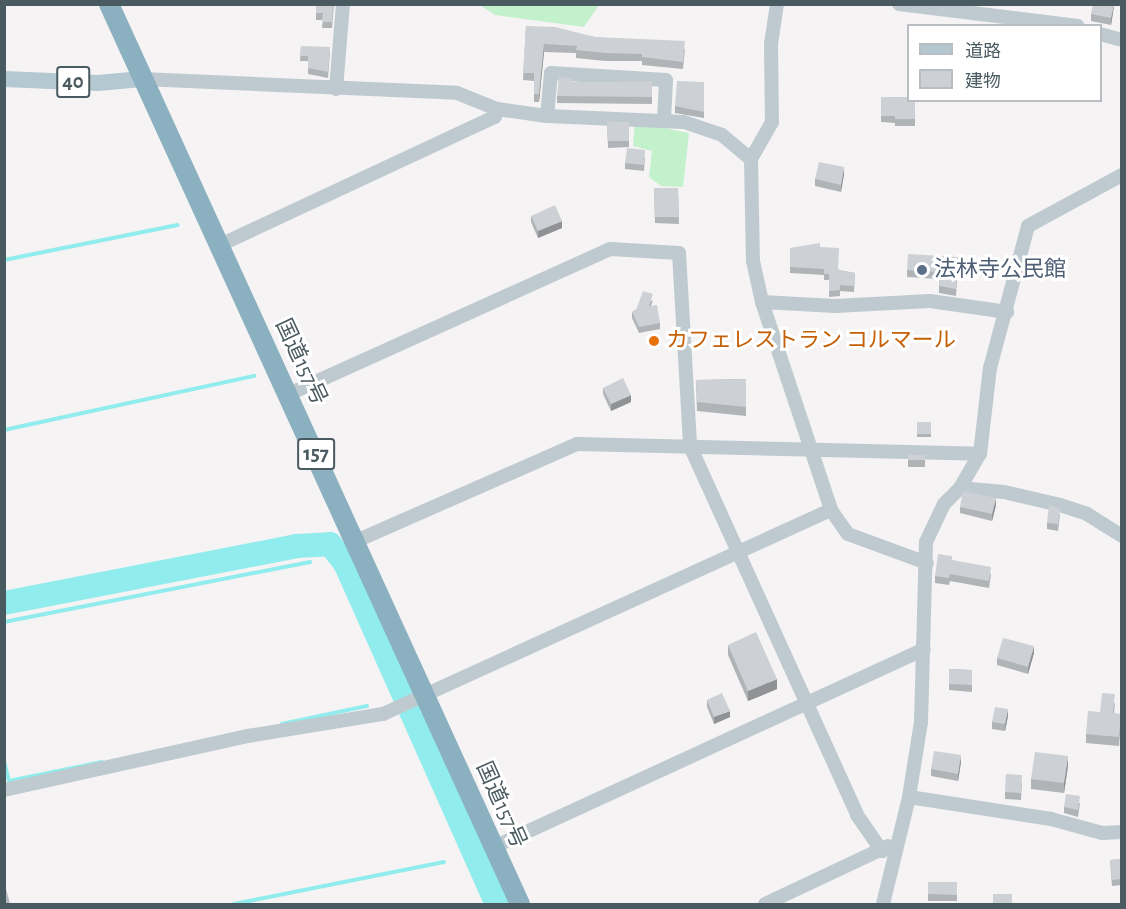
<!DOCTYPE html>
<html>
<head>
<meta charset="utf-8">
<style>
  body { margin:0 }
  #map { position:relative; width:1126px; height:909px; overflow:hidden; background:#f5f3f3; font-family:"Alegreya Sans","Noto Sans JP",sans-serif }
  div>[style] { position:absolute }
  .green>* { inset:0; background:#c3f1cc }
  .stream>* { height:4px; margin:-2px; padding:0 2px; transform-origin:2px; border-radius:2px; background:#91eced }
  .river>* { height:24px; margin:-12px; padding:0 12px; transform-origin:12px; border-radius:12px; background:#91eced }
  .minor>* { height:14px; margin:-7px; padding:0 7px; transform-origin:7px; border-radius:7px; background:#becacf }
  .major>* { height:16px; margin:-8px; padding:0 8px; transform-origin:8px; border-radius:8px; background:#b3c8d1 }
  .highway>* { height:20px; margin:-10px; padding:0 10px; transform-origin:10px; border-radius:10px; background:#8bb0c0 }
  .rail>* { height:4px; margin:-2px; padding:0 2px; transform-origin:2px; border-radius:2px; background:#b5b9bd }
  .wall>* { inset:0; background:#b0b4b7 }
  .shaded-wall>* { inset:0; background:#909295 }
  .building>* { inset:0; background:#cdd1d5 }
  .dots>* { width:16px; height:16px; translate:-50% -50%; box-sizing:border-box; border:3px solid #fff; border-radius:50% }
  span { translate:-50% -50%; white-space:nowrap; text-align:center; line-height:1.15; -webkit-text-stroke:6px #fff; paint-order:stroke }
  .shield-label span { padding:2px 4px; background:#fff; border:2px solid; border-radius:4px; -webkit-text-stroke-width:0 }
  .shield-label { font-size:21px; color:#4a5a61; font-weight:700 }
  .service-label { font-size:22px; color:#4e5e75 }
  .left { translate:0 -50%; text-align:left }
  .food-label { font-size:22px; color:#c56008 }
  .street-label { font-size:22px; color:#4a5a61 }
  .frame { position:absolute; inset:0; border:6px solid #4a5a61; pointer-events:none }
  .legend { position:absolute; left:907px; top:24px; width:195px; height:78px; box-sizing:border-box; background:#fff; border:2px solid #b7bdc0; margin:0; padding:8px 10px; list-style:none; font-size:18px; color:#4a5a61 }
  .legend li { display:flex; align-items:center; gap:12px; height:30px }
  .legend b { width:30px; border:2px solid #b7bdc0 }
</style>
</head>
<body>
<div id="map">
  <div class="green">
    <div style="clip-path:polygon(480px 5px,599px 4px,599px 5px,584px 27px,495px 15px)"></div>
    <div style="clip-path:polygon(635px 122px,689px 133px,683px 187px,661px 186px,649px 177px,652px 151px,633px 146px)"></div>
  </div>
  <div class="stream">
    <div style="left:4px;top:260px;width:177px;rotate:-11.4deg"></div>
    <div style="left:4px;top:430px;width:256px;rotate:-12.2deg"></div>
    <div style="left:4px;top:622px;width:312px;rotate:-11.1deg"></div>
    <div style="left:282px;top:724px;width:87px;rotate:-12deg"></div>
    <div style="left:4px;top:761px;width:21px;rotate:76deg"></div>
    <div style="left:9px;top:781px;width:95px;rotate:-11.5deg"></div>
    <div style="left:234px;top:904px;width:214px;rotate:-11.3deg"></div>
  </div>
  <div class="river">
    <div style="left:4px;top:603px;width:298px;rotate:-11deg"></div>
    <div style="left:297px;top:546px;width:33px;rotate:-3deg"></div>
    <div style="left:330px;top:544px;width:24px;rotate:52deg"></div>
    <div style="left:345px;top:563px;width:373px;rotate:66deg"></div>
  </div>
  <div class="minor">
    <div style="left:777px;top:4px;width:40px;rotate:98.5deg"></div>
    <div style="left:771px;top:44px;width:78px;rotate:89.3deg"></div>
    <div style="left:772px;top:122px;width:43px;rotate:119.6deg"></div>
    <div style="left:751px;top:159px;width:102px;rotate:88.9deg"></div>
    <div style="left:753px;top:261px;width:42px;rotate:77.6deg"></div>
    <div style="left:762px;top:302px;width:219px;rotate:71.6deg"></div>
    <div style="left:831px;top:510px;width:29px;rotate:55deg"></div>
    <div style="left:848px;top:534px;width:84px;rotate:20.2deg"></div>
    <div style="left:899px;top:4px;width:180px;rotate:7deg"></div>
    <div style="left:1100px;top:34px;width:23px;rotate:15deg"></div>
    <div style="left:142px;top:79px;width:315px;rotate:2.5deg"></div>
    <div style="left:457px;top:93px;width:43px;rotate:21.8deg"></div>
    <div style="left:497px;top:109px;width:50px;rotate:8deg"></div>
    <div style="left:547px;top:116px;width:137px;rotate:2.5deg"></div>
    <div style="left:684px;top:122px;width:40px;rotate:18.9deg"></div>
    <div style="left:722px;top:135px;width:38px;rotate:40deg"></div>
    <div style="left:336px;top:89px;width:85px;rotate:-85.3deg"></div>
    <div style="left:547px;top:116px;width:43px;rotate:-84.7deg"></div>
    <div style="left:551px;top:73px;width:115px;rotate:3.5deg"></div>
    <div style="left:666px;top:80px;width:41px;rotate:92.8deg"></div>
    <div style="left:220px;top:245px;width:303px;rotate:-25deg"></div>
    <div style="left:495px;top:117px;width:8px;rotate:-76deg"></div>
    <div style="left:762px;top:302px;width:73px;rotate:3.1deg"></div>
    <div style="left:835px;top:306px;width:95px;rotate:-3deg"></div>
    <div style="left:930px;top:301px;width:78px;rotate:8.1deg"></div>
    <div style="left:289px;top:394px;width:352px;rotate:-24.3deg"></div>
    <div style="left:610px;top:249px;width:69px;rotate:3.3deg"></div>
    <div style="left:679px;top:253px;width:193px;rotate:86.7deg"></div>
    <div style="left:690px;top:446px;width:405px;rotate:65.6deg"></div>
    <div style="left:857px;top:815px;width:44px;rotate:55.2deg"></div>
    <div style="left:960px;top:488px;width:44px;rotate:5.2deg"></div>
    <div style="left:1004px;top:492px;width:57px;rotate:13.1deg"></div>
    <div style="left:1060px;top:505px;width:28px;rotate:18deg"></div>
    <div style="left:1087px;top:514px;width:41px;rotate:32.2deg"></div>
    <div style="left:356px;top:541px;width:241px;rotate:-23.7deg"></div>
    <div style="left:577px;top:444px;width:403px;rotate:1.4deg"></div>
    <div style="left:4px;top:790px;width:250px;rotate:-12.5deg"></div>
    <div style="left:248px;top:736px;width:137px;rotate:-9.3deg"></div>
    <div style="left:383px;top:714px;width:492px;rotate:-24.5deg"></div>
    <div style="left:909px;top:797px;width:144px;rotate:8.8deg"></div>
    <div style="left:1051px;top:819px;width:53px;rotate:15.4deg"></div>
    <div style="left:1102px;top:833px;width:20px;rotate:-3deg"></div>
    <div style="left:494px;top:847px;width:473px;rotate:-24.7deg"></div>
    <div style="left:765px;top:904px;width:136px;rotate:-25.2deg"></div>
    <div style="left:883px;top:904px;width:110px;rotate:-76.3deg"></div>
    <div style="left:909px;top:797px;width:76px;rotate:-80.9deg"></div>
    <div style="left:921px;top:722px;width:180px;rotate:-88.4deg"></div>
    <div style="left:926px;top:542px;width:42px;rotate:-64.7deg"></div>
    <div style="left:944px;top:504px;width:23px;rotate:-45deg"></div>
    <div style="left:960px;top:488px;width:39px;rotate:-60deg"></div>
    <div style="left:980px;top:454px;width:87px;rotate:-83.4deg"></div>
    <div style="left:990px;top:368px;width:147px;rotate:-75deg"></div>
    <div style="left:1028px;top:226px;width:107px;rotate:-28.5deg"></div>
  </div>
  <div class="major">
    <div style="left:4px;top:79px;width:94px;rotate:2.4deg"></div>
    <div style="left:98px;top:83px;width:44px;rotate:-5.2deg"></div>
  </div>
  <div class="highway">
    <div style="left:109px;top:4px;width:989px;rotate:65.46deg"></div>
  </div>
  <div class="rail">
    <div style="left:4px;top:889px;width:16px;rotate:75deg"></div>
  </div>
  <div class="wall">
    <div style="clip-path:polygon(316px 4px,334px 4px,332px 28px,322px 28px,323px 20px,316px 20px)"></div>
    <div style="clip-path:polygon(1114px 4px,1111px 25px,1091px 21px,1091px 14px)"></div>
    <div style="clip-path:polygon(526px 26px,595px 37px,685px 49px,683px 69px,642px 65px,642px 61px,605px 61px,576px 58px,576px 53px,544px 52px,539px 102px,534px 102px,534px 81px,523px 80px)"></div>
    <div style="clip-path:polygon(301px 46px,330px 52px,328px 78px,308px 74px,308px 61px,300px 61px)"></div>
    <div style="clip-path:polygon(652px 81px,652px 104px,557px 103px,557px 96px,572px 82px)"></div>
    <div style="clip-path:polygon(704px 82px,704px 118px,675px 113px,675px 106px)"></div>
    <div style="clip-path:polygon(881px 97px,915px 100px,915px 126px,895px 126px,895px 123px,881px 122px)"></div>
    <div style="clip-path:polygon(607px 121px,629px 122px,629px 147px,608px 148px)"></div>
    <div style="clip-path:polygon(645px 157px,644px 171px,625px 169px,625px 163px)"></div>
    <div style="clip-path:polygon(844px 174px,841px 192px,815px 186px,815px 179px)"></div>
    <div style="clip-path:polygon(654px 188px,678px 188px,679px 224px,655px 223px)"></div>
    <div style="clip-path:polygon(531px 216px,562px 228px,538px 238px,531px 222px)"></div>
    <div style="clip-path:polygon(820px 247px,839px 270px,855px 273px,854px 292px,840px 291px,840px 296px,829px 297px,829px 280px,824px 280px,824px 275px,790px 273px,790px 248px)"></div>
    <div style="clip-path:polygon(958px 264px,956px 296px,939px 293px,939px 279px,907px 277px,907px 270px)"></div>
    <div style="clip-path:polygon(653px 300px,651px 306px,660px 323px,660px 329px,639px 333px,632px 318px,632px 312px)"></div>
    <div style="clip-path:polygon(746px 379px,746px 416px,697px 411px,696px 380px)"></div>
    <div style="clip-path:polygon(603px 388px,631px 402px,611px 411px,603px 394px)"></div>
    <div style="clip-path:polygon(917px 422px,931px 422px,931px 437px,917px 437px)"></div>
    <div style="clip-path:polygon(908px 454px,925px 455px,925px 467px,908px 467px)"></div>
    <div style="clip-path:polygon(996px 505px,992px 521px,960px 513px,960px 507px)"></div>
    <div style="clip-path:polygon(1060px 514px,1058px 531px,1047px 529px,1047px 523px)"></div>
    <div style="clip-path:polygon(952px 560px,991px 574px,989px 588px,950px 581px,949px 585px,935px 583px,935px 576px)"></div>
    <div style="clip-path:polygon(728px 645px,777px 689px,748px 701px,728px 655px)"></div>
    <div style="clip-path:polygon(1034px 653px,1028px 674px,997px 665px,997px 658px)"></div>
    <div style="clip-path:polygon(949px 669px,972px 670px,972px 692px,949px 690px)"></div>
    <div style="clip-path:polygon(707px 700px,730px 717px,714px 724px,707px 707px)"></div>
    <div style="clip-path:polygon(1115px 703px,1114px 713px,1121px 723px,1119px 746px,1086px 743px,1086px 734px,1100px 712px)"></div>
    <div style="clip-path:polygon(1008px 716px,1005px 731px,992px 729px,992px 722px)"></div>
    <div style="clip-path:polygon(961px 762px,958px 781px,931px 776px,931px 769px)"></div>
    <div style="clip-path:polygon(1068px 766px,1064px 793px,1031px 789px,1031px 779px)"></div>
    <div style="clip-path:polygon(1022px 782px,1021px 800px,1005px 799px,1005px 792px)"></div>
    <div style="clip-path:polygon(1080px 803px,1078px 817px,1064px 813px,1064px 807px)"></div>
    <div style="clip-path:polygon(1122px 859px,1122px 885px,1112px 886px,1110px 860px)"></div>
    <div style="clip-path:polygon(928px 882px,957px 882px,957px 901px,928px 901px)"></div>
  </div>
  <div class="shaded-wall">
    <div style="clip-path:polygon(1114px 4px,1114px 7px,1111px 25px,1111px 18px)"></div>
    <div style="clip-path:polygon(544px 44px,544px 52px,539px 102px,539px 94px)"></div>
    <div style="clip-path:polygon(844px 167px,844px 174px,841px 192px,841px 185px)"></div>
    <div style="clip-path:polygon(562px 221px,562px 228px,538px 238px,538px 231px)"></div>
    <div style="clip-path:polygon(631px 395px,631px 402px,611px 411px,611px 404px)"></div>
    <div style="clip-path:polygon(996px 498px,996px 505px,992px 521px,992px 514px)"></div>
    <div style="clip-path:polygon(1034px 646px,1034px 653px,1028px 674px,1028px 667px)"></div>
    <div style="clip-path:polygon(777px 679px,777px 689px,748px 701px,748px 691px)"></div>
    <div style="clip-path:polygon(1008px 709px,1008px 716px,1005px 731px,1005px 724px)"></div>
    <div style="clip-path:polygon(730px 711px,730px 717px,714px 724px,714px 717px)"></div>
    <div style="clip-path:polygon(961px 755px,961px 762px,958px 781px,958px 774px)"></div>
    <div style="clip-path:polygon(1068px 756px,1068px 766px,1064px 793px,1064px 783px)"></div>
  </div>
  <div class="building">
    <div style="clip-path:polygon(316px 4px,333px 4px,332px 22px,322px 22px,323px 13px,316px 13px)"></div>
    <div style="clip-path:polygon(1093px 4px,1114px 4px,1111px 18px,1091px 14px)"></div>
    <div style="clip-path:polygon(526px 26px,555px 27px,595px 37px,685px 41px,683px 62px,642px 57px,642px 54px,605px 53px,576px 50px,577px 46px,544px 44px,539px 94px,534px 94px,534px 73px,523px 73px)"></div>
    <div style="clip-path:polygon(301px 46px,330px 47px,328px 72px,308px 68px,308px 56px,300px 56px)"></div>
    <div style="clip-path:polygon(559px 77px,572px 78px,572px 82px,652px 81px,652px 97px,557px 96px)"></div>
    <div style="clip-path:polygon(677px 81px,704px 82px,704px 112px,675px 106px)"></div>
    <div style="clip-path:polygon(881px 97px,909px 97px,909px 100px,915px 100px,915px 119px,895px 119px,895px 116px,881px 116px)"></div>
    <div style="clip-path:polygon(607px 121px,629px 122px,629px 141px,608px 141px)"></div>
    <div style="clip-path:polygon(627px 148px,645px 150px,644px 165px,625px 163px)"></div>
    <div style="clip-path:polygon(819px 162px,844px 167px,841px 185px,815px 179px)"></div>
    <div style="clip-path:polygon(654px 188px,678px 188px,679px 217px,655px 217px)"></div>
    <div style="clip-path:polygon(555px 205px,562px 221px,538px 231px,531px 216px)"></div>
    <div style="clip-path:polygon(820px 243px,820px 247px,839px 248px,838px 270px,855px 273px,854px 286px,840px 285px,840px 290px,829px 291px,829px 274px,824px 274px,824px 269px,790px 267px,790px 248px)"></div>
    <div style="clip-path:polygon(908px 254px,958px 257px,956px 289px,939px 286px,940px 272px,907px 270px)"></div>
    <div style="clip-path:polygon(643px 291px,653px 294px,649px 306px,657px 305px,660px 323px,639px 327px,632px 312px,636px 310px)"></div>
    <div style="clip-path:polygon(623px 378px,631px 395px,611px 404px,603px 388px)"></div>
    <div style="clip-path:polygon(746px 379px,746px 407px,697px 402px,696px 380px)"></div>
    <div style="clip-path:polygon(917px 422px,931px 422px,931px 434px,917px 434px)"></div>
    <div style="clip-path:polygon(908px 454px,925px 455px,925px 460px,908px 460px)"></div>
    <div style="clip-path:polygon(963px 491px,996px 498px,992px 514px,960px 507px)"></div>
    <div style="clip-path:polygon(1049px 505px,1060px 508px,1058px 524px,1047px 523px)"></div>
    <div style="clip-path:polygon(938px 554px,952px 556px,952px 560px,991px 567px,989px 581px,950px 574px,949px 578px,935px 576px)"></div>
    <div style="clip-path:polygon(756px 632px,777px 679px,748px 691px,728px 645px)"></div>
    <div style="clip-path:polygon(1003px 638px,1034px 646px,1028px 667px,997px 658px)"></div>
    <div style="clip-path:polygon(949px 669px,972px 670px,972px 685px,949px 684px)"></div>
    <div style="clip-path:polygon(722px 693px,730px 711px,714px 717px,707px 700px)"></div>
    <div style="clip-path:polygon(1102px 693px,1115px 694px,1113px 713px,1121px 714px,1119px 737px,1086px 734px,1088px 711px,1100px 712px)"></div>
    <div style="clip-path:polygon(995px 707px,1008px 709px,1005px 724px,992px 722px)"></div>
    <div style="clip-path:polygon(934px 751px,961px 755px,958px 774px,931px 769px)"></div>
    <div style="clip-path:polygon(1035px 752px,1068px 756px,1064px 783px,1031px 779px)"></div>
    <div style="clip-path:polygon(1006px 774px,1022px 775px,1021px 793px,1005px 792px)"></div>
    <div style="clip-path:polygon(1066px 794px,1080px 796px,1078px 810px,1064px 807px)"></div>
    <div style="clip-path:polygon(1122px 859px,1122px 879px,1112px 880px,1110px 860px)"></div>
    <div style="clip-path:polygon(928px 882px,957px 882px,957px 895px,928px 894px)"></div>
    <div style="clip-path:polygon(993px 894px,1012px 894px,1012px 904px,993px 904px)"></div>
  </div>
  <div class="dots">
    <div style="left:922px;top:270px;background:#5c6f8a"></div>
    <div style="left:654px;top:341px;background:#e8710a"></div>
  </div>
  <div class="shield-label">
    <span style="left:73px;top:82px">40</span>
    <span style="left:316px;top:454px">157</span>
  </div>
  <div class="service-label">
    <span class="left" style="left:934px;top:270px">法林寺公民館</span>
  </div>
  <div class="food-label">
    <span class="left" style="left:666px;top:341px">カフェレストラン コルマール</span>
  </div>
  <div class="street-label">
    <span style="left:301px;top:362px;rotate:65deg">国道157号</span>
    <span style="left:501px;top:805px;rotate:66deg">国道157号</span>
  </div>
  <div class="frame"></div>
  <ul class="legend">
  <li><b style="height:8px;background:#b3c8d1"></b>道路</li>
  <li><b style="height:16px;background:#cdd1d5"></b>建物</li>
  </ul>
</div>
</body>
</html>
